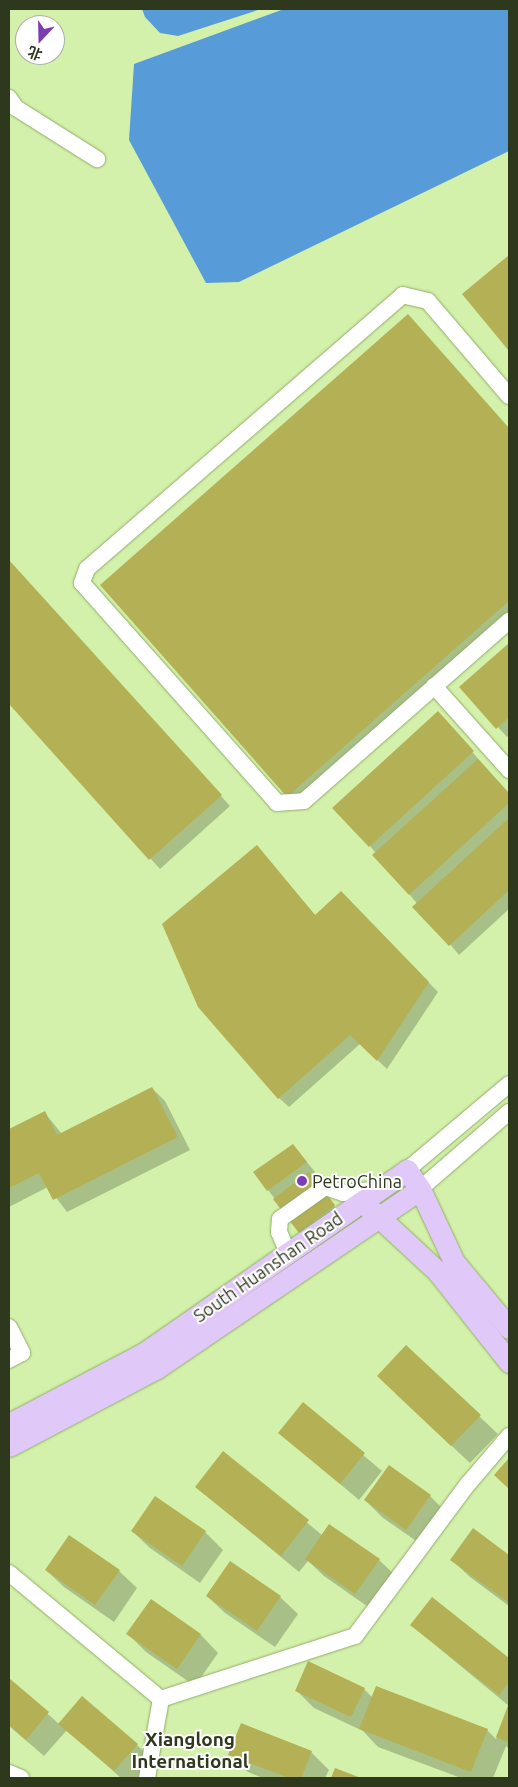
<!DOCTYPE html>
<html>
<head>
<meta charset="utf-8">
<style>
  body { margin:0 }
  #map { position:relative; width:518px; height:1787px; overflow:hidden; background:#d3f1aa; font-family:Ubuntu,"Noto Sans SC",sans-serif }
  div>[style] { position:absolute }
  .water>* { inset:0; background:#579cd8 }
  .shadow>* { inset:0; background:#0003 }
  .building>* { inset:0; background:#b4b055 }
  .roads { filter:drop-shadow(0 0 1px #92ad6a) drop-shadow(0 0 1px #92ad6a) }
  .minor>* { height:16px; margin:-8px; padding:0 8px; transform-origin:8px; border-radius:8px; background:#fff }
  .major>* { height:21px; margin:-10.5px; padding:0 10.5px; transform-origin:10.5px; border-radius:10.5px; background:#e0c8f8 }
  .dots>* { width:14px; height:14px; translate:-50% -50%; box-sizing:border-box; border:2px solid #fff; border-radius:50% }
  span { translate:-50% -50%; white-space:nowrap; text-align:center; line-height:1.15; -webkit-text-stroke:4px #fff; paint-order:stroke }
  .poi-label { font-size:18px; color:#2d381c }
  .left { translate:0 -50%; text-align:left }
  .street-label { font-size:18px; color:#2d381c }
  .neighbourhood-label { font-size:19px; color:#2d381c; font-weight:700 }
  .frame { position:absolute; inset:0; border:10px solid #2d381c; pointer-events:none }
  .north { position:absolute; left:15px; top:15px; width:50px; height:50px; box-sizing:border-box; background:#fff; border:1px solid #abafa4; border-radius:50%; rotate:201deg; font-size:14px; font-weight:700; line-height:20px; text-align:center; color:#2d381c }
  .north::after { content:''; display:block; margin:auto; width:18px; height:22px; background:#7d3cb1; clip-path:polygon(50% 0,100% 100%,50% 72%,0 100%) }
</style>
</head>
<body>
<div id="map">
  <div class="water">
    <div style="clip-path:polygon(142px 9px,261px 9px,178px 36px,160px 33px,145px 17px)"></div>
    <div style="clip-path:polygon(284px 9px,509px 9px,509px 151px,239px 282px,206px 283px,129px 140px,134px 64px)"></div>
  </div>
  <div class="shadow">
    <div style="clip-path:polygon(509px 257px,509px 349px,464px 294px)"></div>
    <div style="clip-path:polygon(418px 326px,509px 429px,509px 619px,297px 806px,288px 796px)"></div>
    <div style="clip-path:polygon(9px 561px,230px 806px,160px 869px,9px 702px)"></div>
    <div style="clip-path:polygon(509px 644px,509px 735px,507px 737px,461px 687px)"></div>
    <div style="clip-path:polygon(447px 723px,509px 794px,509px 909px,459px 955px,370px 846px)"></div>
    <div style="clip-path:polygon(257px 847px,316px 916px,341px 892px,438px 992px,387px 1069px,360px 1044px,289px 1107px,279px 1098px)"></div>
    <div style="clip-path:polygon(152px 1088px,165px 1101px,190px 1150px,67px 1212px,48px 1187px,9px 1207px,9px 1130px,44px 1112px,62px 1134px)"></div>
    <div style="clip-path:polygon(293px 1145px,315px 1172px,311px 1176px,337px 1209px,303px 1235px,268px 1190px)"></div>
    <div style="clip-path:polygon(406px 1347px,498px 1434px,470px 1463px,396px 1394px)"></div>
    <div style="clip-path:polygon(303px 1404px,382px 1471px,359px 1500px,280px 1433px)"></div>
    <div style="clip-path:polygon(223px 1453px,322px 1535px,379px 1560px,397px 1577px,374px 1611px,324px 1576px,308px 1561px,299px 1572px,196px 1487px)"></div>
    <div style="clip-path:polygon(389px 1467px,430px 1496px,448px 1514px,425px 1547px,383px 1518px,365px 1500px)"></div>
    <div style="clip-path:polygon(474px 1530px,509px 1556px,509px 1606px,470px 1577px,452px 1560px)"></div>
    <div style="clip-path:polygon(132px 1531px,205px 1532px,223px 1550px,200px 1583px,150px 1548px)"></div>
    <div style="clip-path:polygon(46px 1570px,119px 1571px,137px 1588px,114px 1622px,64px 1587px)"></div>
    <div style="clip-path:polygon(207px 1596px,280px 1597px,298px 1614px,275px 1647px,225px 1613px)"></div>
    <div style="clip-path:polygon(432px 1599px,509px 1659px,509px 1706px,411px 1625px)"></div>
    <div style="clip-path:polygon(151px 1601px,201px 1635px,218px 1653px,195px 1686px,146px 1652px,128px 1634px)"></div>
    <div style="clip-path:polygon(9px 1679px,59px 1724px,137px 1745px,155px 1762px,141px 1778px,121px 1778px,67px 1730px,44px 1756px,9px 1726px)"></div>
    <div style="clip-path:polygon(364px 1689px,373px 1698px,487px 1730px,496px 1739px,509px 1707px,509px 1749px,506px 1746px,493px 1778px,461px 1778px,378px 1747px,363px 1731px,314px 1708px,296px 1690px)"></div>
    <div style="clip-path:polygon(311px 1752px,329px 1770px,325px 1778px,263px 1778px,248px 1772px,230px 1754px)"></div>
  </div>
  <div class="building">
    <div style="clip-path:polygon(509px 255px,509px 351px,462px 294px)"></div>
    <div style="clip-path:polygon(408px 314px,509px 428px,509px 601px,287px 797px,100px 585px)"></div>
    <div style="clip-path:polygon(9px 560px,222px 795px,149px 860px,9px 704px)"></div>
    <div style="clip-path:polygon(509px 643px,509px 717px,496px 729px,459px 687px)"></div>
    <div style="clip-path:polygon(438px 711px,474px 751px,369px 847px,332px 808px)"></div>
    <div style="clip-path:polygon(478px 759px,509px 793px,509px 803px,409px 895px,372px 855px)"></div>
    <div style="clip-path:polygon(509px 818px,509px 890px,449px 946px,412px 907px)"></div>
    <div style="clip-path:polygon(257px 845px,315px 915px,341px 891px,429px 982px,377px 1061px,350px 1035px,278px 1099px,198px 1007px,162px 924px)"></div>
    <div style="clip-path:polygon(152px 1087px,178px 1137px,53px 1200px,39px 1173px,9px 1188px,9px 1129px,45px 1111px,57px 1135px)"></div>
    <div style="clip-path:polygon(293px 1144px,307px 1162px,267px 1191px,253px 1172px)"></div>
    <div style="clip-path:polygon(309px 1172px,335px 1205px,299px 1233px,273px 1199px)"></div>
    <div style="clip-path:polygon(406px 1345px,481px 1415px,451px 1446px,377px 1376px)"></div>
    <div style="clip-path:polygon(303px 1402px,365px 1453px,340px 1484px,278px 1433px)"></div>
    <div style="clip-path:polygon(223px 1451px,309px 1520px,281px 1556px,195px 1487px)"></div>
    <div style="clip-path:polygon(509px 1458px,509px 1489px,494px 1475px)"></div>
    <div style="clip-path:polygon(389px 1465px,431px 1495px,406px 1530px,364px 1500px)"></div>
    <div style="clip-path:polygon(155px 1496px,206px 1531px,182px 1566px,131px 1531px)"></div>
    <div style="clip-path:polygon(329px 1524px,380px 1559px,355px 1594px,305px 1559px)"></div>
    <div style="clip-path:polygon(473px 1528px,509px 1555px,509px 1603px,450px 1560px)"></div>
    <div style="clip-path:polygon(69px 1535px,120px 1570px,95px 1605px,45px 1570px)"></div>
    <div style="clip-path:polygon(230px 1561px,281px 1596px,257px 1631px,206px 1596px)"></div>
    <div style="clip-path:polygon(432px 1597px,509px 1658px,509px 1682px,499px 1695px,410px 1625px)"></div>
    <div style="clip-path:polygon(151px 1599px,201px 1634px,177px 1669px,126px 1634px)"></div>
    <div style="clip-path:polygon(308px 1661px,365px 1688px,351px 1717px,295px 1691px)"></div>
    <div style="clip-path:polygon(9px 1678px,49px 1712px,26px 1740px,9px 1725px)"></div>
    <div style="clip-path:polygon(376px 1686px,488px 1729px,471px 1772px,359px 1729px)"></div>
    <div style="clip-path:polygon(82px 1696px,138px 1744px,114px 1771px,58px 1724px)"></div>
    <div style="clip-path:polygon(509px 1703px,509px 1743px,496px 1737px)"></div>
    <div style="clip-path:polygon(241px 1723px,312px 1751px,301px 1778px,289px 1778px,228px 1755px)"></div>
    <div style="clip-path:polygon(335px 1768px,361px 1778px,331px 1778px)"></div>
  </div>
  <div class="roads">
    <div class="minor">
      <div style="left:9px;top:98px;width:12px;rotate:55deg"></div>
      <div style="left:16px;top:108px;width:96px;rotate:32.2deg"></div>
      <div style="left:509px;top:396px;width:125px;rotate:-130.5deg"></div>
      <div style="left:428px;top:301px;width:26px;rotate:-167deg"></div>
      <div style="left:403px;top:295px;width:418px;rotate:139.1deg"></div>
      <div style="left:87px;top:569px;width:15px;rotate:110deg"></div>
      <div style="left:82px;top:583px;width:294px;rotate:48.4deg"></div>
      <div style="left:277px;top:803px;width:27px;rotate:-4deg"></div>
      <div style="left:304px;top:801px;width:273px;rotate:-41.3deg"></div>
      <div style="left:434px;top:686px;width:113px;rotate:48.2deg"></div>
      <div style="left:407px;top:1170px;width:133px;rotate:-40.1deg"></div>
      <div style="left:420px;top:1189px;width:118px;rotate:-40.9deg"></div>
      <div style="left:288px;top:1253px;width:23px;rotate:-113deg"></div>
      <div style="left:279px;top:1232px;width:13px;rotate:-86deg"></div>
      <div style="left:280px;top:1219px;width:55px;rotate:-35.4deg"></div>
      <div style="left:325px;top:1187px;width:19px;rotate:18deg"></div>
      <div style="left:343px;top:1193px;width:38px;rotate:-6deg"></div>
      <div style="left:9px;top:1327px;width:29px;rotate:63deg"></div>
      <div style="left:22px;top:1353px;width:15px;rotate:152deg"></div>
      <div style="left:9px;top:1573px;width:197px;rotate:39.7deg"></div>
      <div style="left:161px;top:1699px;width:204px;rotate:-18deg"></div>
      <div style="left:355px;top:1636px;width:189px;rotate:-53.4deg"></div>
      <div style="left:468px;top:1484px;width:63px;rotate:-49.5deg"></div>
      <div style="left:9px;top:1773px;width:13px;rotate:23deg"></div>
      <div style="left:147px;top:1778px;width:80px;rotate:-80deg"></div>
    </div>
    <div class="major">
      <div style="left:369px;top:1208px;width:94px;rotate:42.8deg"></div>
      <div style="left:438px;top:1272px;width:115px;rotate:51.7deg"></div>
      <div style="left:9px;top:1424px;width:153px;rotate:-27.7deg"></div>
      <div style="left:144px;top:1353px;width:320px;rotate:-34.8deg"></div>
      <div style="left:407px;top:1170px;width:23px;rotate:56deg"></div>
      <div style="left:420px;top:1189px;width:81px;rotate:65deg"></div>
      <div style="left:454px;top:1262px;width:86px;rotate:50.2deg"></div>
      <div style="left:9px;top:1446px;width:167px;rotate:-27.8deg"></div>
      <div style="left:157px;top:1368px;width:318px;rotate:-34.2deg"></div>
    </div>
  </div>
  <div class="dots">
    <div style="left:302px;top:1181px;background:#7d3cb1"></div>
  </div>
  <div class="poi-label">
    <span class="left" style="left:312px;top:1181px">PetroChina</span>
  </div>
  <div class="street-label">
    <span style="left:268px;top:1267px;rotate:-35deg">South Huanshan Road</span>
  </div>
  <div class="neighbourhood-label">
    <span style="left:190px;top:1751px">Xianglong<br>International</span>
  </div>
  <div class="frame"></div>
  <div class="north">北</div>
</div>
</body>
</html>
